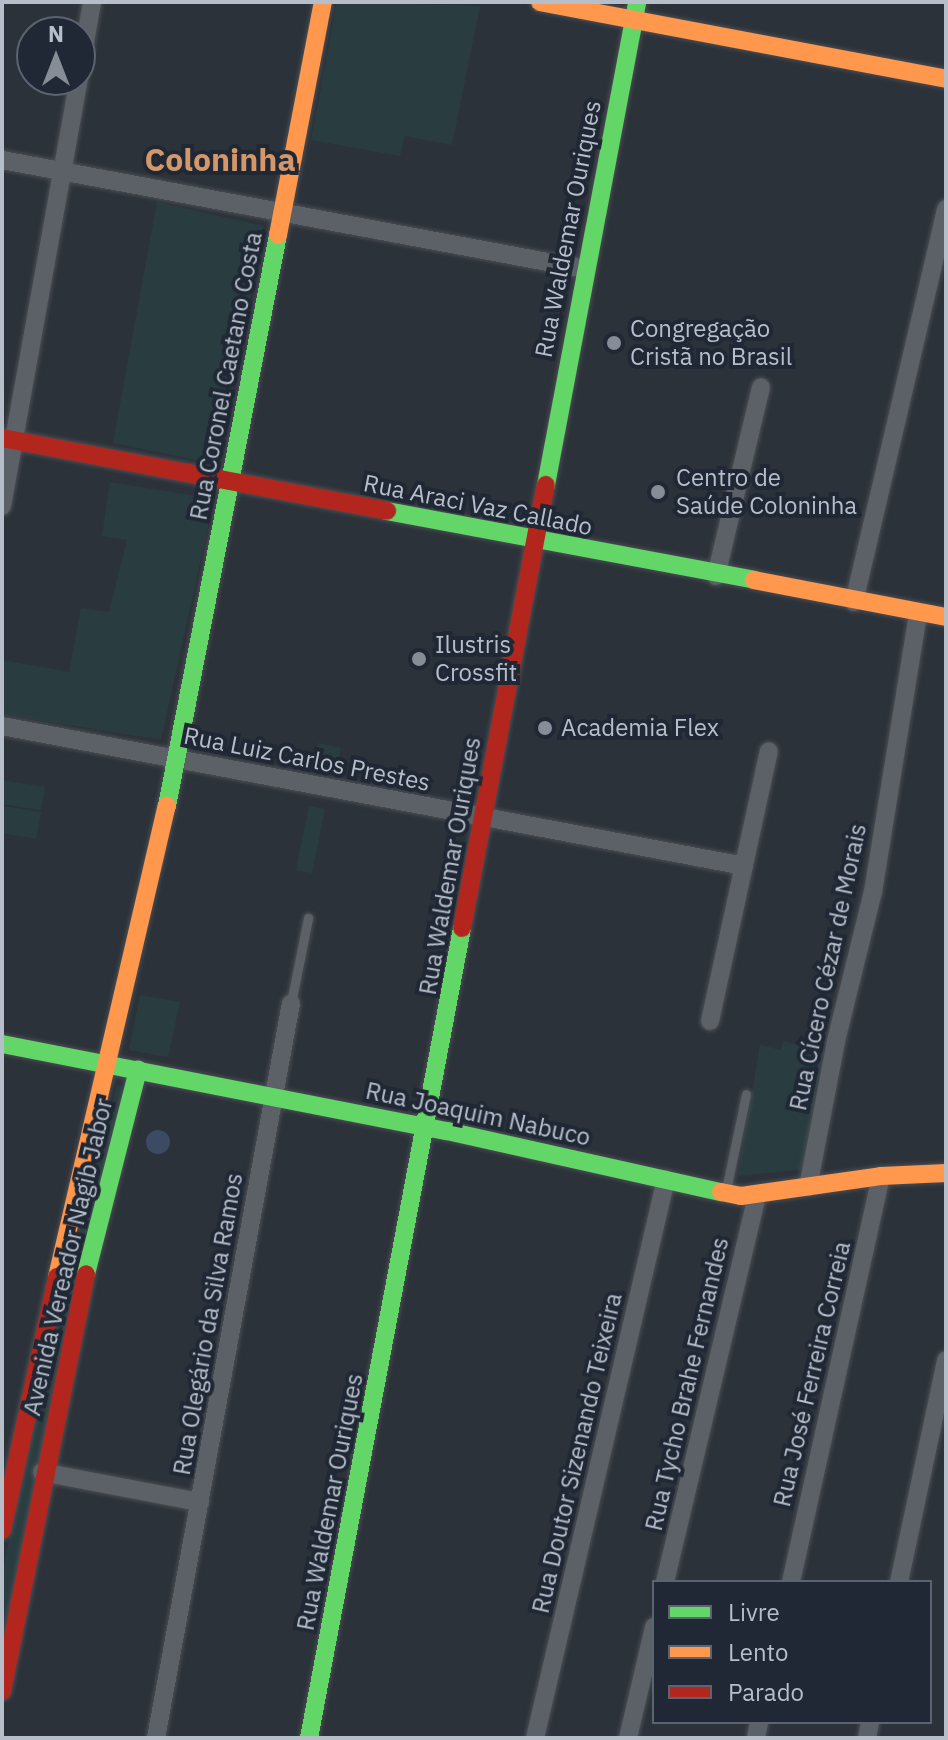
<!DOCTYPE html>
<html>
<head>
<meta charset="utf-8">
<style>
  body { margin:0 }
  #map { position:relative; width:948px; height:1740px; overflow:hidden; background:#2c3239; font-family:"IBM Plex Sans",sans-serif }
  div>[style] { position:absolute }
  .green>* { inset:0; background:#293d40 }
  .water>* { inset:0; background:#3b4b64 }
  .round { border-radius:50% }
  .roads { filter:drop-shadow(0 0 2px #4a4e54) drop-shadow(0 0 2px #4a4e54) }
  .lane>* { height:9px; margin:-4.5px; padding:0 4.5px; transform-origin:4.5px; border-radius:4.5px; background:#5c6067 }
  .street>* { height:18px; margin:-9px; padding:0 9px; transform-origin:9px; border-radius:9px; background:#5c6067 }
  .fast>* { height:18px; margin:-9px; padding:0 9px; transform-origin:9px; border-radius:9px; background:#63d668 }
  .slow>* { height:18px; margin:-9px; padding:0 9px; transform-origin:9px; border-radius:9px; background:#ff974d }
  .jam>* { height:18px; margin:-9px; padding:0 9px; transform-origin:9px; border-radius:9px; background:#b3261e }
  .dots>* { width:22px; height:22px; translate:-50% -50%; box-sizing:border-box; border:4px solid #1f2834; border-radius:50% }
  span { translate:-50% -50%; white-space:nowrap; text-align:center; line-height:1.15; -webkit-text-stroke:8px #1f2834; paint-order:stroke }
  .street-label { font-size:24px; color:#b6beca }
  .poi-label { font-size:24px; color:#b6beca }
  .left { translate:0 -50%; text-align:left }
  .district-label { font-size:32px; color:#d39769; font-weight:700 }
  .frame { position:absolute; inset:0; border:4px solid #b6beca; pointer-events:none }
  .legend { position:absolute; left:652px; top:1580px; width:280px; height:144px; box-sizing:border-box; background:#1f2834; border:2px solid #5b6470; margin:0; padding:10px 14px; list-style:none; font-size:24px; color:#b6beca }
  .legend li { display:flex; align-items:center; gap:16px; height:40px }
  .legend b { width:40px; border:2px solid #5b6470 }
  .north { position:absolute; left:16px; top:16px; width:80px; height:80px; box-sizing:border-box; background:#1f2834; border:2px solid #5b6470; border-radius:50%; rotate:0deg; font-size:22px; font-weight:700; line-height:32px; text-align:center; color:#b6beca }
  .north::after { content:''; display:block; margin:auto; width:28px; height:36px; background:#868d97; clip-path:polygon(50% 0,100% 100%,50% 72%,0 100%) }
</style>
</head>
<body>
<div id="map">
  <div class="green">
    <div style="clip-path:polygon(337px 2px,480px 6px,452px 145px,405px 136px,400px 156px,311px 140px)"></div>
    <div style="clip-path:polygon(157px 202px,264px 226px,218px 464px,113px 443px)"></div>
    <div style="clip-path:polygon(110px 482px,214px 499px,161px 740px,2px 714px,2px 660px,69px 672px,81px 608px,109px 612px,127px 540px,102px 536px)"></div>
    <div style="clip-path:polygon(318px 743px,341px 748px,336px 775px,312px 770px)"></div>
    <div style="clip-path:polygon(2px 780px,45px 787px,41px 810px,2px 804px)"></div>
    <div style="clip-path:polygon(2px 806px,41px 812px,36px 839px,2px 833px)"></div>
    <div style="clip-path:polygon(309px 806px,325px 809px,312px 873px,296px 870px)"></div>
    <div style="clip-path:polygon(140px 995px,180px 1002px,168px 1057px,129px 1050px)"></div>
    <div style="clip-path:polygon(783px 1041px,828px 1052px,808px 1169px,738px 1176px,760px 1045px,781px 1050px)"></div>
    <div style="clip-path:polygon(117px 1085px,124px 1087px,2px 1655px,2px 1577px,23px 1469px,83px 1201px)"></div>
  </div>
  <div class="water">
    <div class="round" style="left:146px;top:1130px;width:24px;height:24px"></div>
  </div>
  <div class="roads">
    <div class="lane">
      <div style="left:291px;top:1003px;width:87px;rotate:-78.7deg"></div>
      <div style="left:726px;top:1190px;width:98px;rotate:-78.2deg"></div>
    </div>
    <div class="street">
      <div style="left:80px;top:72px;width:71px;rotate:-80.3deg"></div>
      <div style="left:2px;top:160px;width:593px;rotate:10.59deg"></div>
      <div style="left:2px;top:506px;width:433px;rotate:-79.8deg"></div>
      <div style="left:716px;top:576px;width:194px;rotate:-76.6deg"></div>
      <div style="left:854px;top:602px;width:404px;rotate:-76.8deg"></div>
      <div style="left:2px;top:726px;width:755px;rotate:10.68deg"></div>
      <div style="left:710px;top:1021px;width:276px;rotate:-77.7deg"></div>
      <div style="left:808px;top:1187px;width:149px;rotate:-79.1deg"></div>
      <div style="left:836px;top:1041px;width:154px;rotate:-76.1deg"></div>
      <div style="left:873px;top:892px;width:281px;rotate:-80.8deg"></div>
      <div style="left:42px;top:1472px;width:161px;rotate:10.8deg"></div>
      <div style="left:665px;top:1582px;width:396px;rotate:-76.6deg"></div>
      <div style="left:791px;top:1582px;width:416px;rotate:-77.5deg"></div>
      <div style="left:899px;top:1582px;width:227px;rotate:-78deg"></div>
      <div style="left:156px;top:1738px;width:747px;rotate:-79.59deg"></div>
      <div style="left:535px;top:1738px;width:574px;rotate:-76.81deg"></div>
      <div style="left:628px;top:1738px;width:114px;rotate:-76.8deg"></div>
      <div style="left:756px;top:1738px;width:16px;rotate:-79deg"></div>
      <div style="left:867px;top:1738px;width:16px;rotate:-79deg"></div>
    </div>
    <div class="fast">
      <div style="left:546px;top:485px;width:491px;rotate:-79.3deg"></div>
      <div style="left:387px;top:511px;width:373px;rotate:10.6deg"></div>
      <div style="left:167px;top:806px;width:582px;rotate:-79deg"></div>
      <div style="left:2px;top:1044px;width:453px;rotate:11.1deg"></div>
      <div style="left:447px;top:1131px;width:281px;rotate:12.6deg"></div>
      <div style="left:86px;top:1274px;width:211px;rotate:-75.7deg"></div>
      <div style="left:309px;top:1738px;width:824px;rotate:-79.3deg"></div>
    </div>
    <div class="slow">
      <div style="left:540px;top:2px;width:413px;rotate:10.7deg"></div>
      <div style="left:278px;top:235px;width:237px;rotate:-79.1deg"></div>
      <div style="left:754px;top:580px;width:196px;rotate:10.9deg"></div>
      <div style="left:721px;top:1192px;width:20px;rotate:11deg"></div>
      <div style="left:741px;top:1196px;width:141px;rotate:-8.1deg"></div>
      <div style="left:881px;top:1176px;width:65px;rotate:-2.6deg"></div>
      <div style="left:57px;top:1277px;width:484px;rotate:-76.9deg"></div>
    </div>
    <div class="jam">
      <div style="left:2px;top:438px;width:392px;rotate:10.7deg"></div>
      <div style="left:462px;top:928px;width:451px;rotate:-79.3deg"></div>
      <div style="left:2px;top:1530px;width:259px;rotate:-77.7deg"></div>
      <div style="left:2px;top:1691px;width:425px;rotate:-78.6deg"></div>
    </div>
  </div>
  <div class="dots">
    <div style="left:614px;top:343px;background:#868d97"></div>
    <div style="left:658px;top:492px;background:#868d97"></div>
    <div style="left:419px;top:659px;background:#868d97"></div>
    <div style="left:545px;top:728px;background:#868d97"></div>
  </div>
  <div class="street-label">
    <span style="left:568px;top:229px;rotate:-79deg">Rua Waldemar Ouriques</span>
    <span style="left:226px;top:376px;rotate:-79deg">Rua Coronel Caetano Costa</span>
    <span style="left:478px;top:505px;rotate:11deg">Rua Araci Vaz Callado</span>
    <span style="left:307px;top:759px;rotate:11deg">Rua Luiz Carlos Prestes</span>
    <span style="left:450px;top:866px;rotate:-80deg">Rua Waldemar Ouriques</span>
    <span style="left:828px;top:967px;rotate:-78deg">Rua Cícero Cézar de Morais</span>
    <span style="left:478px;top:1114px;rotate:12deg">Rua Joaquim Nabuco</span>
    <span style="left:68px;top:1257px;rotate:-77deg">Avenida Vereador Nagib Jabor</span>
    <span style="left:208px;top:1324px;rotate:-80deg">Rua Olegário da Silva Ramos</span>
    <span style="left:812px;top:1374px;rotate:-77deg">Rua José Ferreira Correia</span>
    <span style="left:687px;top:1384px;rotate:-77deg">Rua Tycho Brahe Fernandes</span>
    <span style="left:577px;top:1453px;rotate:-77deg">Rua Doutor Sizenando Teixeira</span>
    <span style="left:330px;top:1502px;rotate:-79deg">Rua Waldemar Ouriques</span>
  </div>
  <div class="poi-label">
    <span class="left" style="left:630px;top:343px">Congregação<br>Cristã no Brasil</span>
    <span class="left" style="left:676px;top:492px">Centro de<br>Saúde Coloninha</span>
    <span class="left" style="left:435px;top:659px">Ilustris<br>Crossfit</span>
    <span class="left" style="left:561px;top:728px">Academia Flex</span>
  </div>
  <div class="district-label">
    <span style="left:220px;top:159px">Coloninha</span>
  </div>
  <div class="frame"></div>
  <ul class="legend">
  <li><b style="height:10px;background:#63d668"></b>Livre</li>
  <li><b style="height:10px;background:#ff974d"></b>Lento</li>
  <li><b style="height:10px;background:#b3261e"></b>Parado</li>
  </ul>
  <div class="north">N</div>
</div>
</body>
</html>
